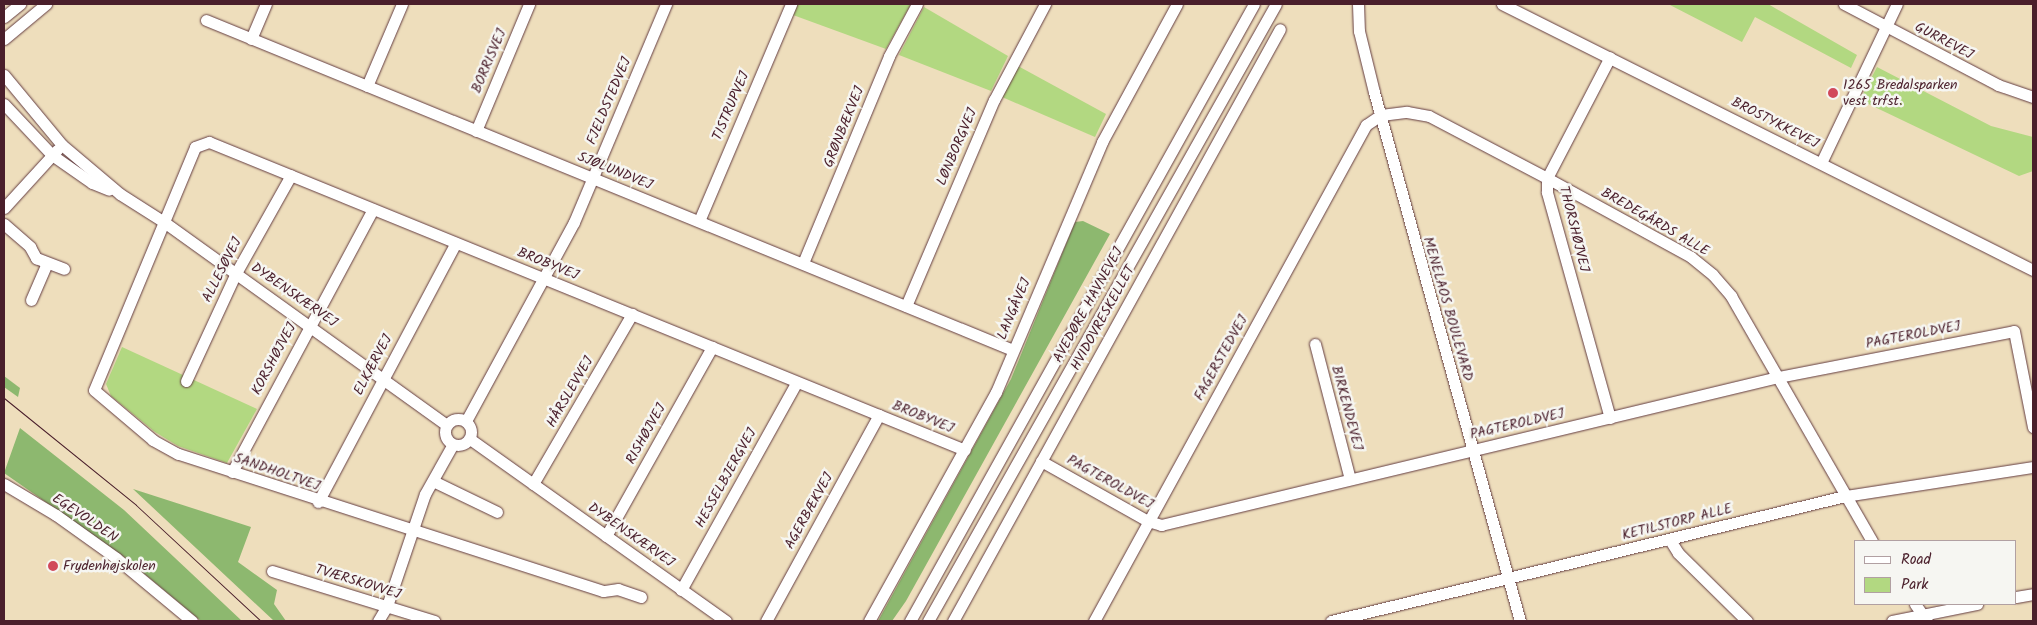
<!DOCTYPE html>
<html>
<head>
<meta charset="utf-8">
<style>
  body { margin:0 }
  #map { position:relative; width:2037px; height:625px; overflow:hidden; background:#eedebc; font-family:Kalam,sans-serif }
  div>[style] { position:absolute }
  .green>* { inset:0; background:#b2d881 }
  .forest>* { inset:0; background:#8db86f }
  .roads { filter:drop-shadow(0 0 1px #633c41) drop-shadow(0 0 1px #633c41) }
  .minor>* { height:11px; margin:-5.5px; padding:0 5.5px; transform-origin:5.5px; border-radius:5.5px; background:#fff }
  .minor>.ring { margin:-5.5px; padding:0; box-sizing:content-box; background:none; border:11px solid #fff; border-radius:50% }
  .tram>* { height:1px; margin:-0.5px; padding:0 0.5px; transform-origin:0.5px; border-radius:0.5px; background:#4a1f2b }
  .dots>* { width:14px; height:14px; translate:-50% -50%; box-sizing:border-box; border:2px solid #f6f6f2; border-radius:50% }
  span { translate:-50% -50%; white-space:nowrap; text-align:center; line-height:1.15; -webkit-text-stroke:5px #f6f6f2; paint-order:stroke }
  .street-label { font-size:14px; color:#4a1f2b }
  .poi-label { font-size:14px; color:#4a1f2b }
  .left { translate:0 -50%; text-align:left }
  .frame { position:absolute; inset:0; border:5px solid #4a1f2b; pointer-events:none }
  .legend { position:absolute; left:1854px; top:540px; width:162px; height:65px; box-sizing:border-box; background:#f6f6f2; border:1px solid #b1a0a2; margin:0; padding:6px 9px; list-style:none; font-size:15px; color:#4a1f2b }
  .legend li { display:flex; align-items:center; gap:10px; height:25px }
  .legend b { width:25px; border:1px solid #b1a0a2 }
</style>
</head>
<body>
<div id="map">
  <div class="green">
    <div style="clip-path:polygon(798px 4px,911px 4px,886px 49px,793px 15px)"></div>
    <div style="clip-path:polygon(1668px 4px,1768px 4px,1857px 55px,1851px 68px,1755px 17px,1742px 42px)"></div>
    <div style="clip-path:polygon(924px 7px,1008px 56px,991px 91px,899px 55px)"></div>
    <div style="clip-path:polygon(1018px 66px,1106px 114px,1095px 137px,1002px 97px)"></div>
    <div style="clip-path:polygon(1877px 67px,1991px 126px,2033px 137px,2033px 171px,2019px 176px,1860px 100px)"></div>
    <div style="clip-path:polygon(122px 347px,257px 409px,227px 463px,178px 446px,155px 432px,111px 396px,106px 384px)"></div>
  </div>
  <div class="forest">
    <div style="clip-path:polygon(1083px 221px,1110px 234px,906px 601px,892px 621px,878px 621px,1011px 379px,1075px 222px)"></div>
    <div style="clip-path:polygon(4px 376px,20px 388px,18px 397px,4px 387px)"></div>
    <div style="clip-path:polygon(20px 428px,124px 510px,242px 621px,201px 621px,123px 556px,4px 473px)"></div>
    <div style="clip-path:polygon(133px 489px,251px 527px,238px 562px,277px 590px,274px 604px,286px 621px,274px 621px)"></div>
  </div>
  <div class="roads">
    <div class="minor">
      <div style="left:1358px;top:4px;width:27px;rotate:88deg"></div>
      <div style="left:1359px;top:31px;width:63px;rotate:76.2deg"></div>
      <div style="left:1374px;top:92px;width:549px;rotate:74.57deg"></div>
      <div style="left:1502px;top:4px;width:594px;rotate:26.61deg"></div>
      <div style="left:1844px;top:4px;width:174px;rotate:27.7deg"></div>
      <div style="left:1998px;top:85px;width:37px;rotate:19deg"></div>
      <div style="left:4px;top:17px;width:21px;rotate:-39deg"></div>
      <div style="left:206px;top:20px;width:872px;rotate:22.24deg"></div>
      <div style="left:4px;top:39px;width:55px;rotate:-39.8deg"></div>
      <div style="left:251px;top:39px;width:38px;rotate:-67deg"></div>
      <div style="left:4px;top:75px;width:91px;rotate:50.4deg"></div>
      <div style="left:62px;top:145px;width:76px;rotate:40.2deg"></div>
      <div style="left:120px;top:194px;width:52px;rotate:32.5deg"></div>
      <div style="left:164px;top:222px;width:348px;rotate:35.7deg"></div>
      <div style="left:367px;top:86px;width:89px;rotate:-66.9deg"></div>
      <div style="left:4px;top:104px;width:70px;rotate:46.7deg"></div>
      <div style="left:52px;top:155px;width:49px;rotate:35deg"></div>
      <div style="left:92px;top:183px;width:18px;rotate:22deg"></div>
      <div style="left:476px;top:131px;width:138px;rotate:-67.3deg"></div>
      <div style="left:1821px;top:163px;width:176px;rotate:-64.5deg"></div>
      <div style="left:4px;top:208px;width:79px;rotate:-47.6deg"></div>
      <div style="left:699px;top:221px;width:236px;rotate:-67deg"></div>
      <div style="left:4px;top:224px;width:35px;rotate:41deg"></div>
      <div style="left:30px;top:247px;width:13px;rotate:61deg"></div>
      <div style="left:36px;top:258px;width:30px;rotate:21deg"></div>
      <div style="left:803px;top:263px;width:224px;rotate:-67.4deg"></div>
      <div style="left:889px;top:56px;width:59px;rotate:-61.7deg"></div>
      <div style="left:31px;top:300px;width:40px;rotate:-66.6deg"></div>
      <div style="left:906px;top:306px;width:224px;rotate:-66.9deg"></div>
      <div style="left:994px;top:100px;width:109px;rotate:-62deg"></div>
      <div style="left:1315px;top:344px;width:139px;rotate:75.5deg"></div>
      <div style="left:186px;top:381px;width:119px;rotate:-65.2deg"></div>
      <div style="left:236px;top:273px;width:112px;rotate:-60.7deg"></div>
      <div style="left:1610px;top:418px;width:235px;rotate:-105.6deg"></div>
      <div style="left:1547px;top:192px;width:14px;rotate:-90deg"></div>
      <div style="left:1547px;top:178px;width:136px;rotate:-62.5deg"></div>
      <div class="ring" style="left:445px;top:419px;width:15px;height:15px"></div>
      <div style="left:466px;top:421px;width:226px;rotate:-61.5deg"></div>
      <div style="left:574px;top:222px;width:237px;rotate:-67.1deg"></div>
      <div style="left:470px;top:439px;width:314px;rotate:35.4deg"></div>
      <div style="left:1041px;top:461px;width:123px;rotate:29.3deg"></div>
      <div style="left:1148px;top:521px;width:14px;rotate:17deg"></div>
      <div style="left:1161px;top:525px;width:635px;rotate:-13.49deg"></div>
      <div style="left:1778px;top:377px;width:240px;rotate:-11deg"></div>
      <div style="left:2014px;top:331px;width:98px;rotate:78.8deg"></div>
      <div style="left:232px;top:472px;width:298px;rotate:-61.8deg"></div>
      <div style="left:433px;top:481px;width:71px;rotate:25.8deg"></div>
      <div style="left:4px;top:484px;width:61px;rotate:30.8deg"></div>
      <div style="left:56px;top:515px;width:74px;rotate:35.6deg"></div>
      <div style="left:116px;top:558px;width:99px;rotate:39.7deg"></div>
      <div style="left:533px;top:484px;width:197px;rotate:-59.8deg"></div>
      <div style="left:318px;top:502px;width:293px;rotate:-62deg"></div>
      <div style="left:606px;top:536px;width:217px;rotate:-60.7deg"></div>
      <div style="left:1670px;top:540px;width:15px;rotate:58deg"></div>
      <div style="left:1678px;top:553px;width:97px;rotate:44.6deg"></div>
      <div style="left:272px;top:571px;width:170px;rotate:17.1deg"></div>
      <div style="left:681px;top:590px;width:238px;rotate:-60.9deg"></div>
      <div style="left:641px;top:597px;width:24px;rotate:-161deg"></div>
      <div style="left:618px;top:589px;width:15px;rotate:172deg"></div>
      <div style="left:603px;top:591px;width:447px;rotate:-162.1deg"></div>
      <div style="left:178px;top:454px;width:29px;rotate:-151deg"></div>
      <div style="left:153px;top:440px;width:77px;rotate:-139.7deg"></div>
      <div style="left:94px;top:390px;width:263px;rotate:-67.4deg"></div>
      <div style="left:195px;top:147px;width:15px;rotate:-20deg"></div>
      <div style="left:209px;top:142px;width:816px;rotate:22.17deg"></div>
      <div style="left:2016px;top:597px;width:17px;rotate:-10deg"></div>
      <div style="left:1915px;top:604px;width:21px;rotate:55deg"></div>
      <div style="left:378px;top:621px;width:17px;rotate:-59deg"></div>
      <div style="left:387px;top:606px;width:118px;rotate:-71.3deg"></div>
      <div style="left:425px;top:494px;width:57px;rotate:-60.8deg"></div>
      <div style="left:766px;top:621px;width:235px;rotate:-61.3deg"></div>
      <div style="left:869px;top:621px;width:262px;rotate:-61deg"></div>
      <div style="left:996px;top:392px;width:272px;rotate:-67deg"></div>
      <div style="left:1102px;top:142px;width:157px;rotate:-61.5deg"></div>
      <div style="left:910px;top:621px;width:706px;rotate:-60.86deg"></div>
      <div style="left:928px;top:621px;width:708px;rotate:-60.58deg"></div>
      <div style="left:953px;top:621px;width:676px;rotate:-61.09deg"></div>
      <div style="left:1094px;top:621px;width:566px;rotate:-61.26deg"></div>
      <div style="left:1366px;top:125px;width:18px;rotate:-34deg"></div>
      <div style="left:1381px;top:115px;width:26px;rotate:-7deg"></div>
      <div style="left:1407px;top:112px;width:22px;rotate:10deg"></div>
      <div style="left:1429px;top:116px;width:133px;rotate:27.7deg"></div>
      <div style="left:1547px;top:178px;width:164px;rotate:28.7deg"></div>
      <div style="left:1691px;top:257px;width:28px;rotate:39deg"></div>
      <div style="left:1713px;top:275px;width:28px;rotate:49deg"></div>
      <div style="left:1731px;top:296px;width:283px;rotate:60.1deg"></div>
      <div style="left:1331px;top:621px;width:529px;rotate:-13.67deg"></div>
      <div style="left:1845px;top:496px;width:190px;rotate:-8.8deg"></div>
      <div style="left:1892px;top:621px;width:87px;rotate:-11.3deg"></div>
    </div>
  </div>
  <div class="tram">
    <div style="left:4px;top:398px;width:170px;rotate:39deg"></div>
    <div style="left:136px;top:505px;width:171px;rotate:42.9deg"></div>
  </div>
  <div class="dots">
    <div style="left:1833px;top:93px;background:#d1495b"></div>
    <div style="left:53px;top:566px;background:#d1495b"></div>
  </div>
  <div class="street-label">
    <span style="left:1944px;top:41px;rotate:28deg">GURREVEJ</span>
    <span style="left:489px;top:61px;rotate:-67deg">BORRISVEJ</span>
    <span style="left:609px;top:101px;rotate:-67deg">FJELDSTEDVEJ</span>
    <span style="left:731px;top:106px;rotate:-67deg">TISTRUPVEJ</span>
    <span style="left:1775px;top:123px;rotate:27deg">BROSTYKKEVEJ</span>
    <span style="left:844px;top:127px;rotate:-68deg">GRØNBÆKVEJ</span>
    <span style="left:957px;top:147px;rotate:-67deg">LØNBORGVEJ</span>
    <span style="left:615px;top:171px;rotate:22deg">SJØLUNDVEJ</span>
    <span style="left:1655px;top:222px;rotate:30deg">BREDEGÅRDS ALLE</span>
    <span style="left:1574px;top:229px;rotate:76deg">THORSHØJVEJ</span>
    <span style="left:548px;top:264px;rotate:22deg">BROBYVEJ</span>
    <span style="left:222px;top:270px;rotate:-63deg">ALLESØVEJ</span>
    <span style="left:294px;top:295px;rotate:35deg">DYBENSKÆRVEJ</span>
    <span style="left:1088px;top:305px;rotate:-61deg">AVEDØRE HAVNEVEJ</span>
    <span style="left:1014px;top:309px;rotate:-67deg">LANGÅVEJ</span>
    <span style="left:1448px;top:309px;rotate:74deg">MENELAOS BOULEVARD</span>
    <span style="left:1103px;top:318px;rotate:-61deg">HVIDOVRESKELLET</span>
    <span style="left:1913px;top:335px;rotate:-11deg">PAGTEROLDVEJ</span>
    <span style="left:1221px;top:358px;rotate:-61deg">FAGERSTEDVEJ</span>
    <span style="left:274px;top:359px;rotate:-62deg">KORSHØJVEJ</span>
    <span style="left:373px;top:365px;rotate:-62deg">ELKÆRVEJ</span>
    <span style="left:570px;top:392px;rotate:-60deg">HÅRSLEVVEJ</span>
    <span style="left:1347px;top:408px;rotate:75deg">BIRKENDEVEJ</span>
    <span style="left:923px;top:417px;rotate:22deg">BROBYVEJ</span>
    <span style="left:1517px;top:424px;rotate:-13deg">PAGTEROLDVEJ</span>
    <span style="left:646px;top:434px;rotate:-61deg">RISHØJVEJ</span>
    <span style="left:277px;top:472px;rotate:19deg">SANDHOLTVEJ</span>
    <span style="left:726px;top:478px;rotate:-61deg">HESSELBJERGVEJ</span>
    <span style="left:1110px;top:482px;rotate:29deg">PAGTEROLDVEJ</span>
    <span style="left:809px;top:511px;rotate:-61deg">AGERBÆKVEJ</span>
    <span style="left:85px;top:518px;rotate:34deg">EGEVOLDEN</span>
    <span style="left:1677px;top:522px;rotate:-14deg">KETILSTORP ALLE</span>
    <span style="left:631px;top:535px;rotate:35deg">DYBENSKÆRVEJ</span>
    <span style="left:358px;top:582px;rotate:17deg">TVÆRSKOVVEJ</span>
  </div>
  <div class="poi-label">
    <span class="left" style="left:1843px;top:93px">1265 Bredalsparken<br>vest trfst.</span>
    <span class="left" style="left:63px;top:566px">Frydenhøjskolen</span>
  </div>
  <div class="frame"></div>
  <ul class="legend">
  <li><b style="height:6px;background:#fff"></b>Road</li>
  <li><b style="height:14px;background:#b2d881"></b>Park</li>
  </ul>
</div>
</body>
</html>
